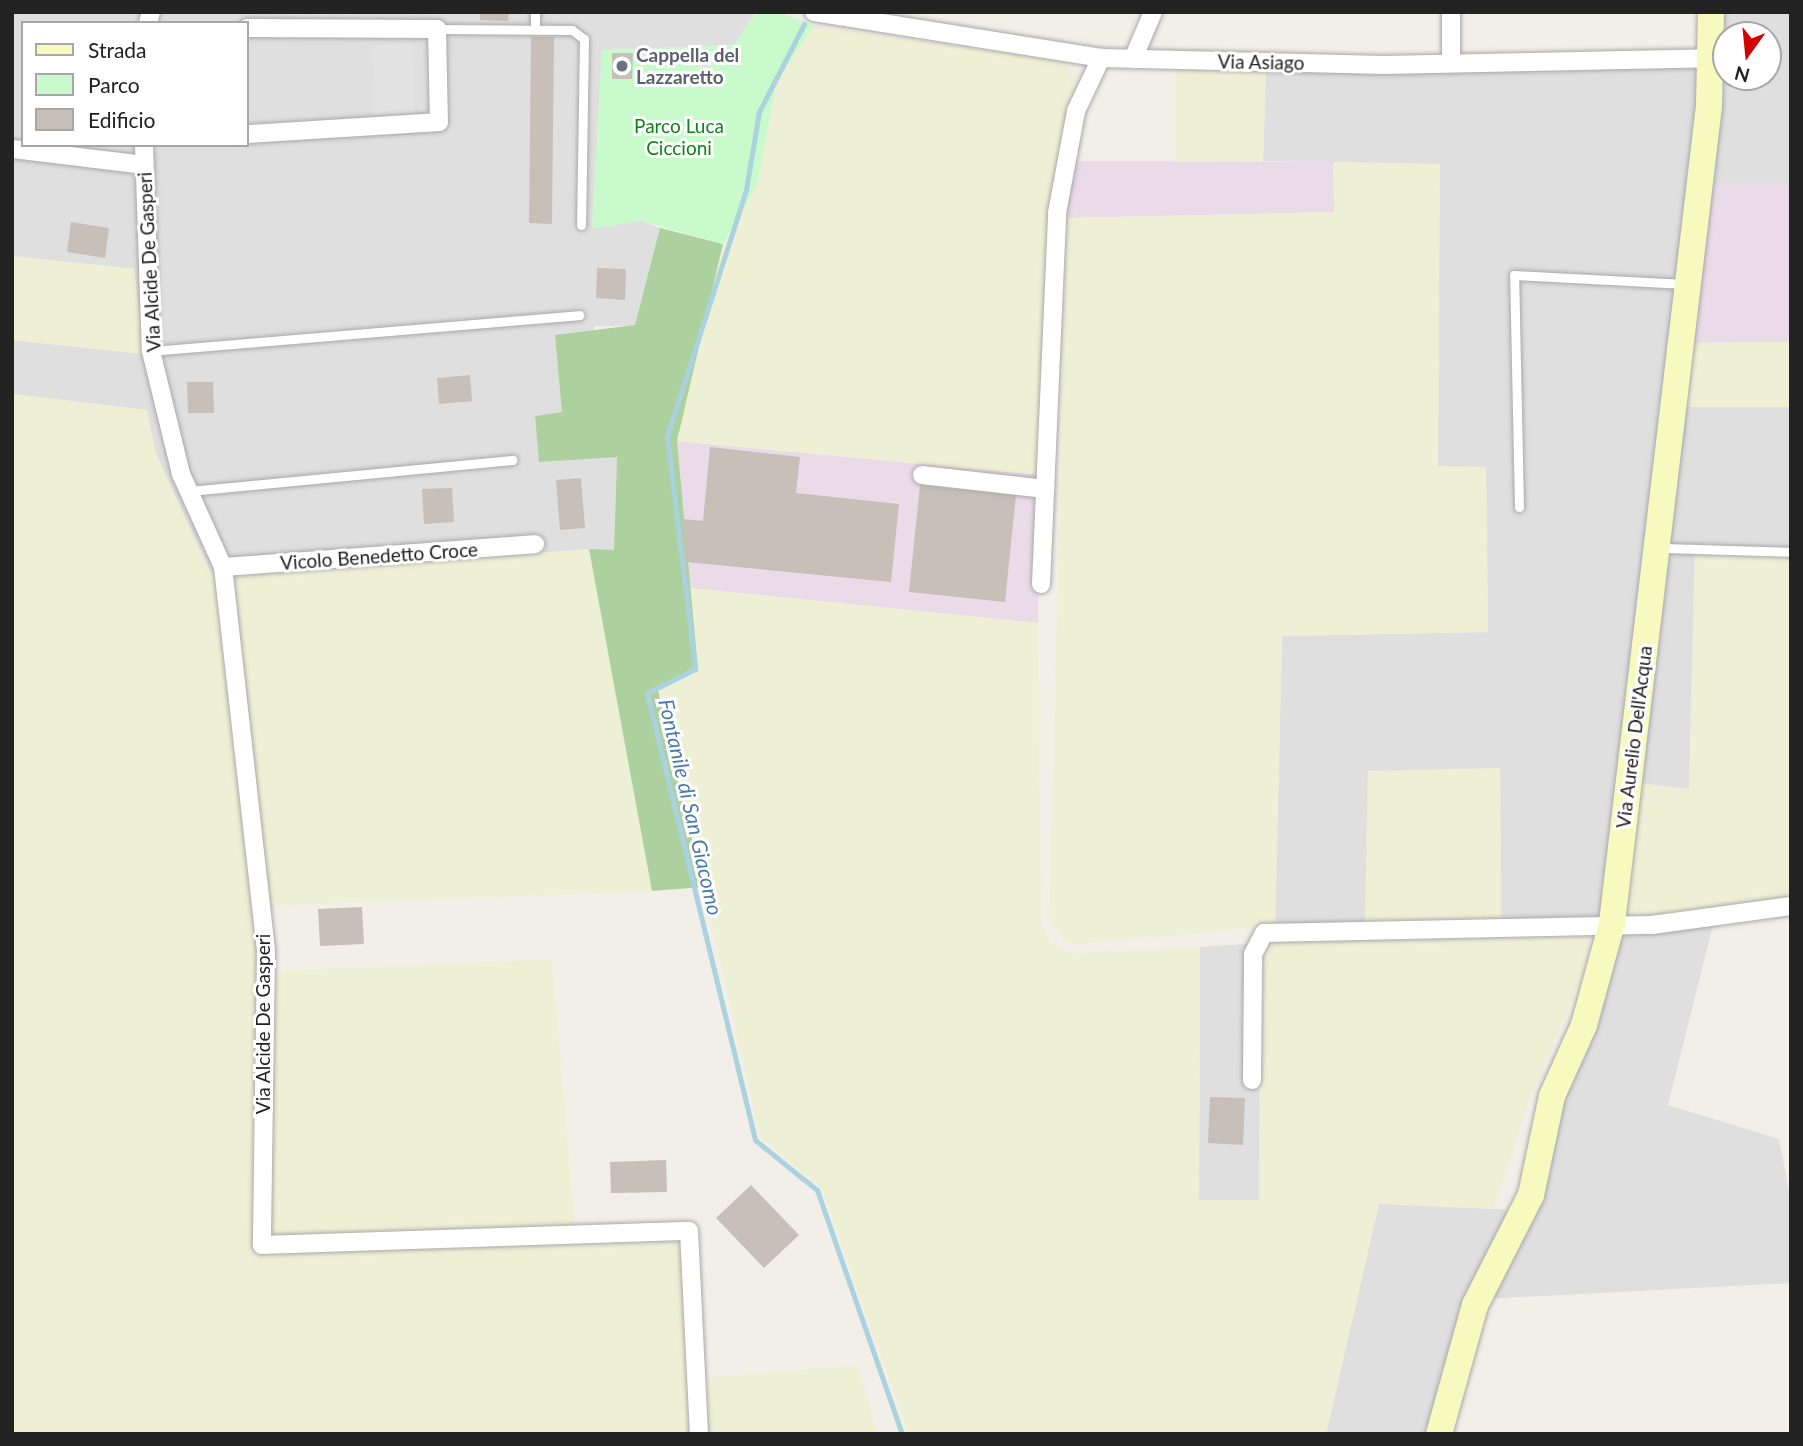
<!DOCTYPE html>
<html>
<head>
<meta charset="utf-8">
<style>
  body { margin:0 }
  #map { position:relative; width:1803px; height:1446px; overflow:hidden; background:#f2efe9; font-family:Lato,sans-serif }
  div>[style] { position:absolute }
  .residential>* { inset:0; background:#e0dfdf }
  .industrial>* { inset:0; background:#ebdbe8 }
  .farmland>* { inset:0; background:#eef0d5 }
  .forest>* { inset:0; background:#add19e }
  .park>* { inset:0; background:#c8facc }
  .parking>* { inset:0; background:#e2e2e2 }
  .stream>* { height:5px; margin:-2.5px; padding:0 2.5px; transform-origin:2.5px; border-radius:2.5px; background:#aad3df }
  .building>* { inset:0; background:#c7bfb8 }
  .roads { filter:drop-shadow(0 0 2px #a9a9a9) drop-shadow(0 0 2px #a9a9a9) }
  .lane>* { height:9px; margin:-4.5px; padding:0 4.5px; transform-origin:4.5px; border-radius:4.5px; background:#fff }
  .street>* { height:18px; margin:-9px; padding:0 9px; transform-origin:9px; border-radius:9px; background:#fff }
  .secondary>* { height:26px; margin:-13px; padding:0 13px; transform-origin:13px; border-radius:13px; background:#f7fabf }
  .dots>* { width:19px; height:19px; translate:-50% -50%; box-sizing:border-box; border:4px solid #fff; border-radius:50% }
  span { translate:-50% -50%; white-space:nowrap; text-align:center; line-height:1.15; -webkit-text-stroke:6px #fff; paint-order:stroke }
  .worship-label { font-size:19px; color:#5b616d; font-weight:700 }
  .left { translate:0 -50%; text-align:left }
  .street-label { font-size:19px; color:#222 }
  .park-label { font-size:19px; color:#0c8416 }
  .water-label { font-size:21px; color:#4a7aab; font-style:italic }
  .frame { position:absolute; inset:0; border:14px solid #222; pointer-events:none }
  .legend { position:absolute; left:21px; top:21px; width:228px; height:126px; box-sizing:border-box; background:#fff; border:2px solid #a7a7a7; margin:0; padding:9px 12px; list-style:none; font-size:21px; color:#222 }
  .legend li { display:flex; align-items:center; gap:14px; height:35px }
  .legend b { width:35px; border:2px solid #a7a7a7 }
  .north { position:absolute; left:1712px; top:21px; width:70px; height:70px; box-sizing:border-box; background:#fff; border:2px solid #a7a7a7; border-radius:50%; rotate:195deg; font-size:19px; font-weight:700; line-height:28px; text-align:center; color:#222 }
  .north::after { content:''; display:block; margin:auto; width:24px; height:32px; background:#d40000; clip-path:polygon(50% 0,100% 100%,50% 72%,0 100%) }
</style>
</head>
<body>
<div id="map">
  <div class="residential">
    <div style="clip-path:polygon(evenodd,12px 12px,756px 12px,734px 45px,602px 50px,592px 228px,642px 221px,660px 228px,657px 256px,635px 326px,595px 326px,562px 412px,535px 416px,539px 462px,617px 456px,614px 550px,245px 575px,210px 571px,155px 452px,147px 410px,12px 394px,12px 340px,143px 354px,134px 269px,12px 256px,12px 12px,23px 23px,247px 23px,247px 145px,23px 145px,23px 23px)"></div>
    <div style="clip-path:polygon(evenodd,1718px 12px,1791px 12px,1791px 183px,1710px 183px,1718px 12px,1726px 35px,1768px 35px,1768px 77px,1726px 77px,1726px 35px)"></div>
    <div style="clip-path:polygon(1706px 63px,1608px 920px,1501px 921px,1500px 768px,1365px 924px,1275px 926px,1282px 636px,1488px 632px,1486px 468px,1438px 467px,1439px 164px,1263px 161px,1266px 72px)"></div>
    <div style="clip-path:polygon(1685px 407px,1791px 407px,1791px 548px,1670px 545px)"></div>
    <div style="clip-path:polygon(1660px 551px,1695px 552px,1689px 790px,1634px 783px)"></div>
    <div style="clip-path:polygon(1713px 925px,1668px 1105px,1779px 1139px,1791px 1202px,1791px 1283px,1484px 1299px,1549px 1144px,1617px 931px)"></div>
    <div style="clip-path:polygon(1261px 943px,1259px 1201px,1199px 1200px,1200px 947px)"></div>
    <div style="clip-path:polygon(1379px 1203px,1514px 1210px,1432px 1434px,1326px 1434px)"></div>
  </div>
  <div class="industrial">
    <div style="clip-path:polygon(1073px 161px,1333px 162px,1335px 212px,1067px 218px)"></div>
    <div style="clip-path:polygon(1710px 183px,1791px 183px,1791px 342px,1692px 343px)"></div>
    <div style="clip-path:polygon(677px 441px,1040px 475px,1038px 623px,689px 588px)"></div>
  </div>
  <div class="farmland">
    <div style="clip-path:polygon(814px 26px,1066px 61px,1077px 83px,1061px 136px,1051px 218px,1040px 475px,677px 441px,723px 244px,757px 185px,777px 80px)"></div>
    <div style="clip-path:polygon(1176px 70px,1266px 72px,1263px 161px,1176px 161px)"></div>
    <div style="clip-path:polygon(1333px 162px,1440px 164px,1438px 466px,1486px 467px,1488px 632px,1282px 636px,1275px 926px,1075px 944px,1063px 940px,1049px 919px,1067px 218px,1334px 212px)"></div>
    <div style="clip-path:polygon(12px 256px,134px 269px,144px 354px,12px 340px)"></div>
    <div style="clip-path:polygon(1791px 342px,1791px 407px,1685px 407px,1692px 343px)"></div>
    <div style="clip-path:polygon(12px 394px,147px 410px,155px 452px,210px 571px,245px 575px,589px 549px,652px 891px,255px 906px,259px 972px,552px 959px,575px 1229px,681px 1239px,689px 1434px,12px 1434px)"></div>
    <div style="clip-path:polygon(1695px 552px,1791px 557px,1791px 902px,1685px 917px,1623px 917px,1640px 783px,1689px 789px)"></div>
    <div style="clip-path:polygon(689px 588px,1038px 623px,1041px 924px,1051px 944px,1072px 953px,1200px 947px,1199px 1200px,1259px 1200px,1261px 943px,1592px 928px,1583px 974px,1529px 1101px,1494px 1209px,1379px 1204px,1326px 1434px,908px 1433px,821px 1188px,760px 1137px,658px 689px,698px 669px)"></div>
    <div style="clip-path:polygon(1500px 768px,1501px 921px,1365px 924px,1368px 771px)"></div>
    <div style="clip-path:polygon(858px 1365px,877px 1434px,708px 1434px,703px 1378px)"></div>
  </div>
  <div class="forest">
    <div style="clip-path:polygon(660px 228px,723px 244px,677px 441px,698px 669px,658px 690px,703px 887px,652px 891px,589px 549px,614px 550px,617px 457px,539px 462px,535px 416px,562px 412px,555px 335px,635px 325px)"></div>
  </div>
  <div class="park">
    <div style="clip-path:polygon(756px 12px,778px 12px,814px 26px,777px 80px,757px 185px,723px 244px,642px 221px,592px 228px,602px 50px,734px 45px)"></div>
  </div>
  <div class="parking">
    <div style="clip-path:polygon(412px 44px,414px 115px,374px 116px,372px 45px)"></div>
  </div>
  <div class="stream">
    <div style="left:804px;top:24px;width:99px;rotate:117.1deg"></div>
    <div style="left:759px;top:112px;width:79px;rotate:99.5deg"></div>
    <div style="left:746px;top:190px;width:258px;rotate:107.8deg"></div>
    <div style="left:667px;top:436px;width:235px;rotate:83.1deg"></div>
    <div style="left:695px;top:669px;width:54px;rotate:153.4deg"></div>
    <div style="left:647px;top:693px;width:460px;rotate:76.4deg"></div>
    <div style="left:755px;top:1140px;width:80px;rotate:38.9deg"></div>
    <div style="left:817px;top:1190px;width:258px;rotate:70.8deg"></div>
  </div>
  <div class="building">
    <div style="clip-path:polygon(480px 12px,509px 12px,508px 21px,480px 20px)"></div>
    <div style="clip-path:polygon(531px 37px,554px 37px,552px 224px,529px 223px)"></div>
    <div style="clip-path:polygon(612px 53px,633px 53px,632px 79px,612px 79px)"></div>
    <div style="clip-path:polygon(71px 222px,109px 228px,105px 258px,67px 252px)"></div>
    <div style="clip-path:polygon(597px 268px,626px 269px,625px 300px,596px 298px)"></div>
    <div style="clip-path:polygon(470px 375px,472px 401px,439px 404px,437px 378px)"></div>
    <div style="clip-path:polygon(187px 382px,213px 382px,214px 413px,188px 413px)"></div>
    <div style="clip-path:polygon(710px 447px,800px 457px,796px 493px,899px 504px,891px 582px,686px 562px,683px 519px,703px 521px)"></div>
    <div style="clip-path:polygon(581px 478px,585px 528px,560px 530px,556px 480px)"></div>
    <div style="clip-path:polygon(920px 485px,1016px 495px,1005px 602px,909px 592px)"></div>
    <div style="clip-path:polygon(452px 488px,454px 522px,424px 524px,422px 489px)"></div>
    <div style="clip-path:polygon(362px 907px,364px 944px,320px 946px,318px 909px)"></div>
    <div style="clip-path:polygon(1210px 1097px,1245px 1098px,1243px 1145px,1208px 1143px)"></div>
    <div style="clip-path:polygon(666px 1160px,667px 1192px,611px 1193px,610px 1162px)"></div>
    <div style="clip-path:polygon(751px 1185px,799px 1235px,764px 1268px,716px 1218px)"></div>
  </div>
  <div class="roads">
    <div class="lane">
      <div style="left:437px;top:29px;width:135px;rotate:0.4deg"></div>
      <div style="left:572px;top:30px;width:15px;rotate:37deg"></div>
      <div style="left:584px;top:39px;width:186px;rotate:90.9deg"></div>
      <div style="left:535px;top:29px;width:17px;rotate:-90deg"></div>
      <div style="left:151px;top:351px;width:430px;rotate:-4.8deg"></div>
      <div style="left:189px;top:491px;width:325px;rotate:-5.5deg"></div>
      <div style="left:1519px;top:507px;width:232px;rotate:-91.2deg"></div>
      <div style="left:1514px;top:275px;width:172px;rotate:3deg"></div>
      <div style="left:1660px;top:548px;width:131px;rotate:1.7deg"></div>
    </div>
    <div class="street">
      <div style="left:814px;top:12px;width:291px;rotate:9.1deg"></div>
      <div style="left:1101px;top:58px;width:283px;rotate:1.4deg"></div>
      <div style="left:1384px;top:65px;width:327px;rotate:-1.2deg"></div>
      <div style="left:148px;top:23px;width:11px;rotate:-75deg"></div>
      <div style="left:247px;top:28px;width:190px;rotate:0.3deg"></div>
      <div style="left:437px;top:29px;width:93px;rotate:88.8deg"></div>
      <div style="left:439px;top:122px;width:192px;rotate:176.4deg"></div>
      <div style="left:1133px;top:59px;width:51px;rotate:-66.9deg"></div>
      <div style="left:1451px;top:63px;width:51px;rotate:-90deg"></div>
      <div style="left:144px;top:145px;width:206px;rotate:88.1deg"></div>
      <div style="left:151px;top:351px;width:127px;rotate:76.3deg"></div>
      <div style="left:181px;top:474px;width:102px;rotate:65.7deg"></div>
      <div style="left:223px;top:567px;width:385px;rotate:83.6deg"></div>
      <div style="left:266px;top:950px;width:295px;rotate:90.8deg"></div>
      <div style="left:262px;top:1245px;width:427px;rotate:-1.9deg"></div>
      <div style="left:689px;top:1231px;width:203px;rotate:87.2deg"></div>
      <div style="left:12px;top:149px;width:133px;rotate:6.9deg"></div>
      <div style="left:922px;top:475px;width:124px;rotate:6.5deg"></div>
      <div style="left:223px;top:567px;width:313px;rotate:-4.2deg"></div>
      <div style="left:1041px;top:584px;width:371px;rotate:-87.5deg"></div>
      <div style="left:1057px;top:213px;width:104px;rotate:-79.4deg"></div>
      <div style="left:1076px;top:111px;width:59px;rotate:-64.7deg"></div>
      <div style="left:1252px;top:1080px;width:126px;rotate:-89.5deg"></div>
      <div style="left:1253px;top:954px;width:24px;rotate:-62deg"></div>
      <div style="left:1264px;top:933px;width:388px;rotate:-1.2deg"></div>
      <div style="left:1652px;top:925px;width:140px;rotate:-7.8deg"></div>
    </div>
    <div class="secondary">
      <div style="left:1439px;top:1434px;width:134px;rotate:-74.4deg"></div>
      <div style="left:1475px;top:1305px;width:123px;rotate:-63deg"></div>
      <div style="left:1531px;top:1195px;width:101px;rotate:-78deg"></div>
      <div style="left:1552px;top:1096px;width:78px;rotate:-65.7deg"></div>
      <div style="left:1584px;top:1025px;width:106px;rotate:-74.6deg"></div>
      <div style="left:1612px;top:923px;width:823px;rotate:-83.23deg"></div>
      <div style="left:1709px;top:106px;width:94px;rotate:-88.8deg"></div>
    </div>
  </div>
  <div class="dots">
    <div style="left:622px;top:66px;background:#6b7280"></div>
  </div>
  <div class="worship-label">
    <span class="left" style="left:636px;top:66px">Cappella del<br>Lazzaretto</span>
  </div>
  <div class="street-label">
    <span style="left:1261px;top:62px;rotate:1deg">Via Asiago</span>
    <span style="left:149px;top:262px;rotate:-93deg">Via Alcide De Gasperi</span>
    <span style="left:379px;top:556px;rotate:-4deg">Vicolo Benedetto Croce</span>
    <span style="left:1634px;top:737px;rotate:-83deg">Via Aurelio Dell'Acqua</span>
    <span style="left:263px;top:1024px;rotate:-90deg">Via Alcide De Gasperi</span>
  </div>
  <div class="park-label">
    <span style="left:679px;top:137px">Parco Luca<br>Ciccioni</span>
  </div>
  <div class="water-label">
    <span style="left:691px;top:807px;rotate:77deg">Fontanile di San Giacomo</span>
  </div>
  <div class="frame"></div>
  <ul class="legend">
  <li><b style="height:9px;background:#f7fabf"></b>Strada</li>
  <li><b style="height:19px;background:#c8facc"></b>Parco</li>
  <li><b style="height:19px;background:#c7bfb8"></b>Edificio</li>
  </ul>
  <div class="north">N</div>
</div>
</body>
</html>
